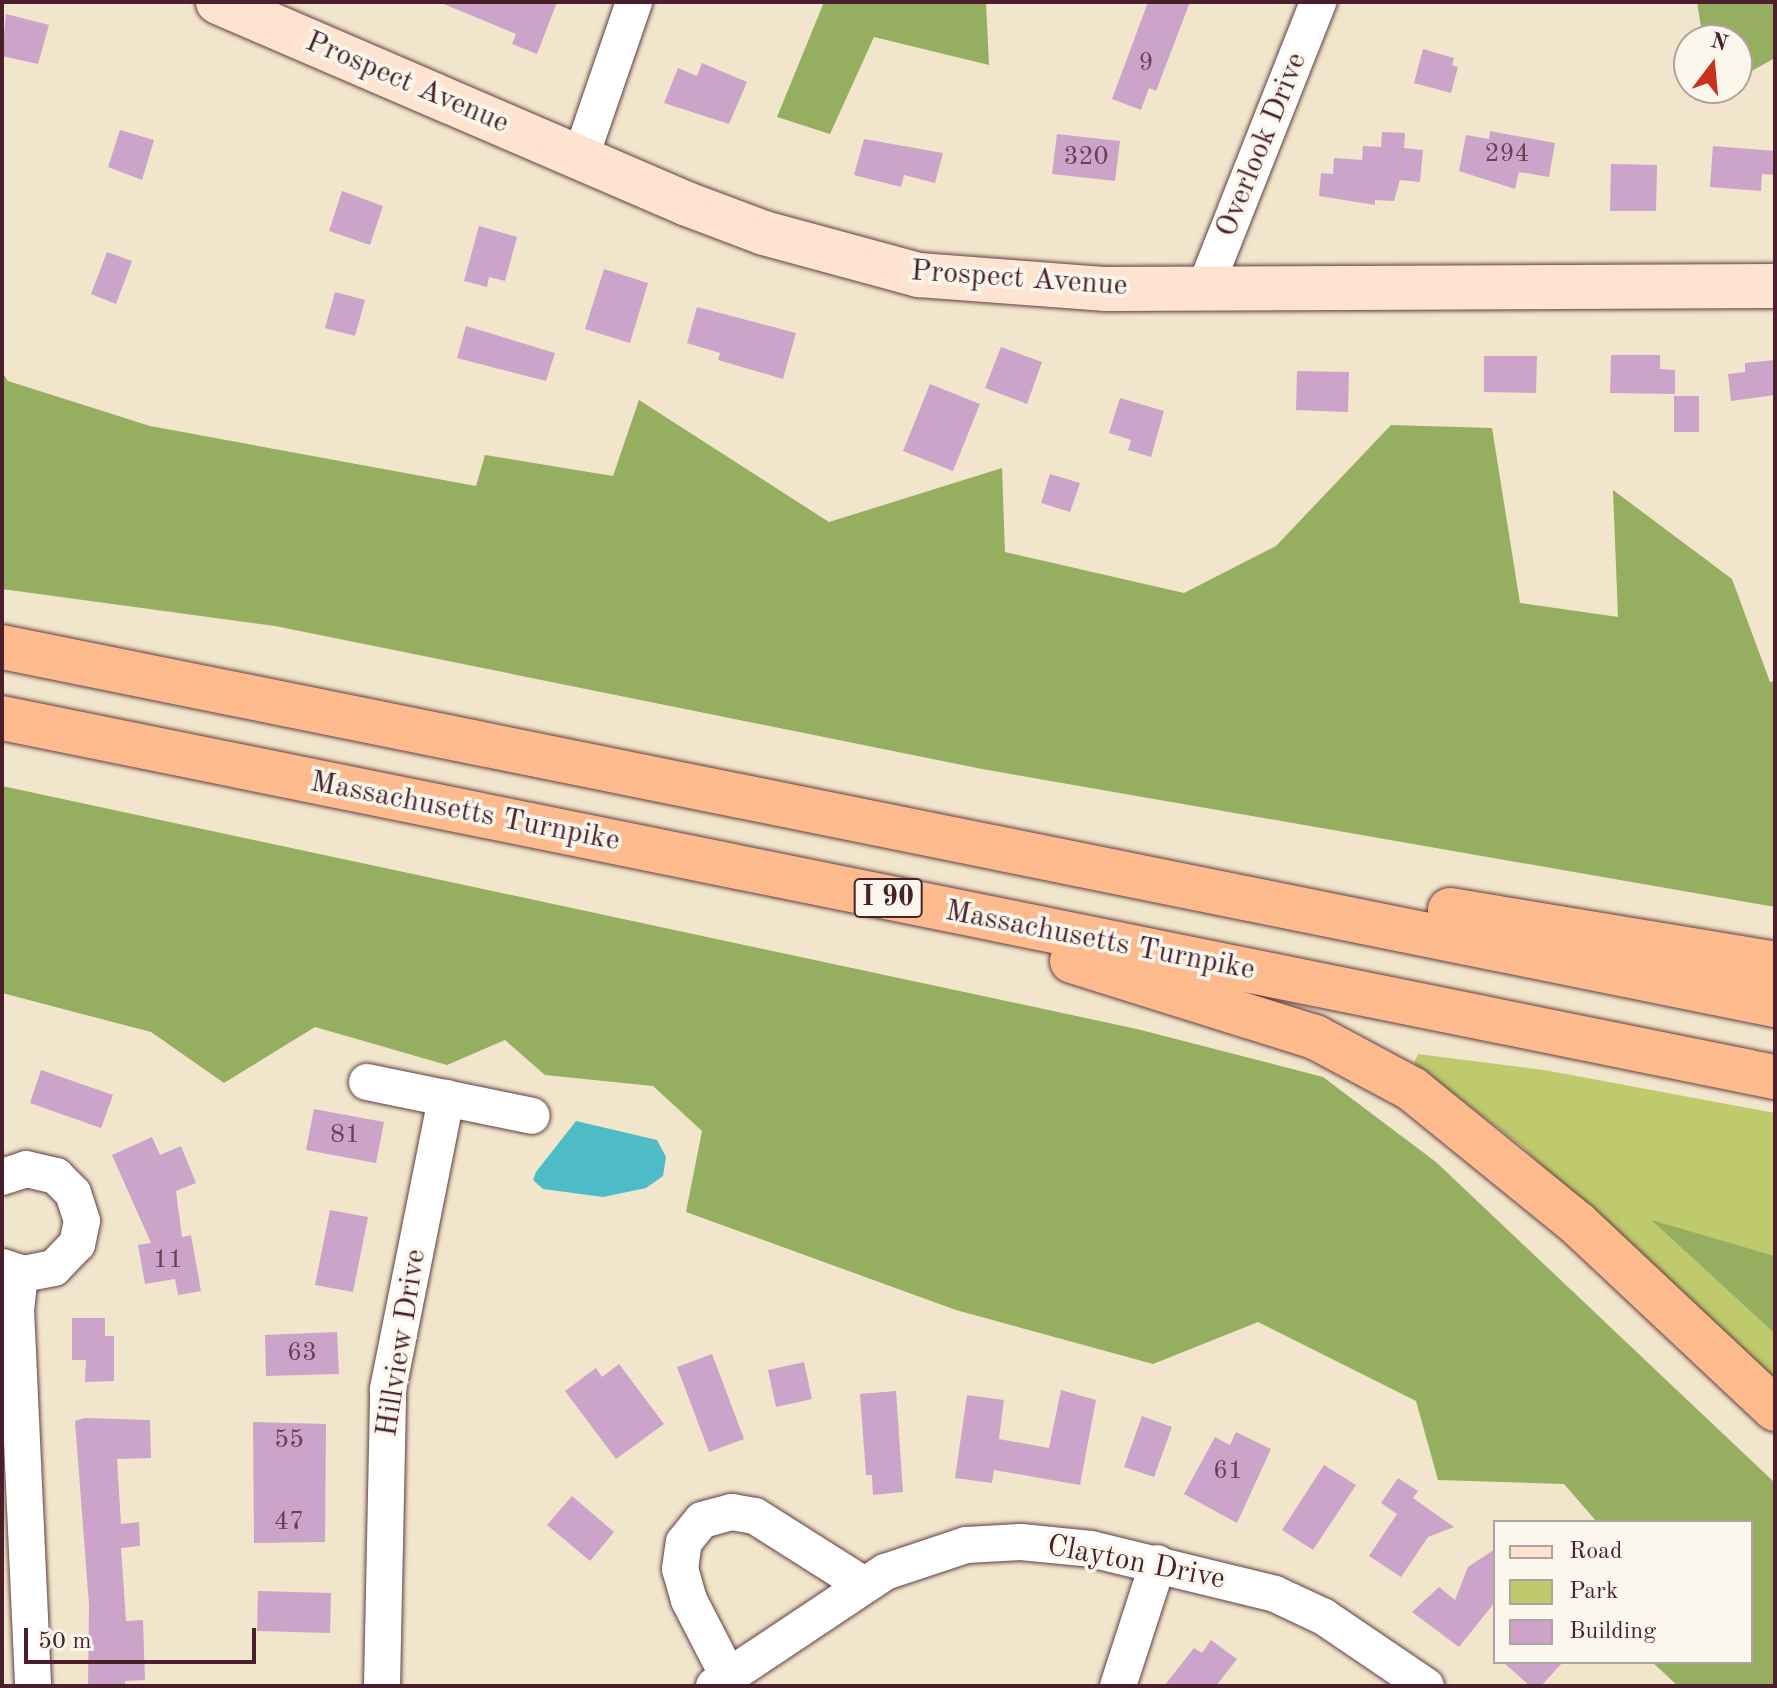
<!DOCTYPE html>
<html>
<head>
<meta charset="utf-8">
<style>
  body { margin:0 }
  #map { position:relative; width:1777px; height:1688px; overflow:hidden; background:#f1e6cb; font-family:"Old Standard TT",serif }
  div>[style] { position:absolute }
  .green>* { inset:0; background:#beca6c }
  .forest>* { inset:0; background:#96ae60 }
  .water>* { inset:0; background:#4ebcc6 }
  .building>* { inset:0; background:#cca4c9 }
  .roads { filter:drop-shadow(0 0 2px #633d43) drop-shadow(0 0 2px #633d43) }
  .street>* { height:36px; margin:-18px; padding:0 18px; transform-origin:18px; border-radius:18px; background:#fff }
  .secondary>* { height:44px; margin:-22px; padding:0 22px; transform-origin:22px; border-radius:22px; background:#fee3d1 }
  .highway>* { height:44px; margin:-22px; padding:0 22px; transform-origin:22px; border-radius:22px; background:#fcba8d }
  span { translate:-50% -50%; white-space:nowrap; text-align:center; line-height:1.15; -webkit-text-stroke:7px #fbf7ec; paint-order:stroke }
  .number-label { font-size:26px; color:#6a4052 }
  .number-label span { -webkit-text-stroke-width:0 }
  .shield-label span { padding:2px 6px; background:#fbf7ec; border:2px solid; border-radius:6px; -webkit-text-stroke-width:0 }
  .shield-label { font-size:28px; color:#4a1f2b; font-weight:700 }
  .street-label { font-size:30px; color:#4a1f2b }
  .frame { position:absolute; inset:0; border:4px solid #4a1f2b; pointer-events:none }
  .legend { position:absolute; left:1493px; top:1520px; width:260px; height:144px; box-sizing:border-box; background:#fbf7ec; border:2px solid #b4a19f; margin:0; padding:10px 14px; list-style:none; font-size:24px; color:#4a1f2b }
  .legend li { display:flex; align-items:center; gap:16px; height:40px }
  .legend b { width:40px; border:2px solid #b4a19f }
  .north { position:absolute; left:1673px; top:24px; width:80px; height:80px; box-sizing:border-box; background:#fbf7ec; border:2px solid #b4a19f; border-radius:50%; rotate:16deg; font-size:22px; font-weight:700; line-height:32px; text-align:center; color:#4a1f2b }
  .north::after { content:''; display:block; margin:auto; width:28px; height:36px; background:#c8321e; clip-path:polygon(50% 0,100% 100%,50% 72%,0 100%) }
  .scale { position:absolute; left:24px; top:1628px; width:232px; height:36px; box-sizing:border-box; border:4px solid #4a1f2b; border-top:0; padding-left:10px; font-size:24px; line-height:28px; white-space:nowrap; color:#4a1f2b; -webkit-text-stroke:6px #fbf7ec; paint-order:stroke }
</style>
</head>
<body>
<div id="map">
  <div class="green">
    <div style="clip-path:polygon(1418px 1054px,1544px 1070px,1775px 1113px,1775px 1256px,1653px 1222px,1775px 1334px,1775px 1383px,1521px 1146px,1414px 1063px)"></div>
  </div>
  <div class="forest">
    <div style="clip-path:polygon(824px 2px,986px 2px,989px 65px,874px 37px,830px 134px,777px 117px)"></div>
    <div style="clip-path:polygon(1697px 2px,1775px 2px,1775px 58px,1737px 79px,1737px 40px,1703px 40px)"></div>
    <div style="clip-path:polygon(2px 372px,8px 381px,150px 426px,476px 486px,485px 455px,613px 476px,639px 400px,829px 522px,1002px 468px,1005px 552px,1184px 593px,1276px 546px,1391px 425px,1492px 428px,1520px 603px,1618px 617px,1613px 490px,1732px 579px,1770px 682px,1775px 681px,1775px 907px,982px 769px,275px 626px,2px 589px)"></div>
    <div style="clip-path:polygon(2px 786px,1137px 1029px,1323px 1077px,1436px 1162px,1775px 1483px,1775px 1686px,1678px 1686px,1652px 1662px,1751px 1662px,1751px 1522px,1597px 1522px,1564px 1484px,1438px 1480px,1416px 1401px,1258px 1322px,1153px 1364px,956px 1310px,686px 1212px,702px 1131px,653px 1086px,545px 1075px,505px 1040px,447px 1065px,315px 1027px,224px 1083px,151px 1032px,2px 993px)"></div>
    <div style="clip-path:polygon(1651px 1220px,1775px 1256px,1775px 1334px)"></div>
  </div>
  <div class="water">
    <div style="clip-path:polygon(576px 1121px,657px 1140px,666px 1157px,663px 1176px,646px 1188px,603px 1197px,543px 1189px,533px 1180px,536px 1172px)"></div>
  </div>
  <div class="building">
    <div style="clip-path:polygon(439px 2px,557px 2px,537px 54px,512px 44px,516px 34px)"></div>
    <div style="clip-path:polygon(1148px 2px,1190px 2px,1156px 91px,1149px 88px,1141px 110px,1112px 99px)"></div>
    <div style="clip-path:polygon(6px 14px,49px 25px,38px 64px,2px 56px)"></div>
    <div style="clip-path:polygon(1423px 49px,1454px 58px,1452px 65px,1458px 67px,1451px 93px,1414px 83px)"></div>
    <div style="clip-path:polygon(702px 63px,747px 82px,729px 124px,664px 103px,678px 68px,697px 76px)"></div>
    <div style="clip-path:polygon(120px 130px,154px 140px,142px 180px,108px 167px)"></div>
    <div style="clip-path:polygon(1490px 131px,1555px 143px,1549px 177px,1519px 172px,1515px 189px,1459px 171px,1466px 135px,1489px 139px)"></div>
    <div style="clip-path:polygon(1382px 132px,1405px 133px,1404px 148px,1423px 150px,1420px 182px,1400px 180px,1394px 201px,1375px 200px,1375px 205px,1319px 196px,1321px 173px,1333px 174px,1334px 158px,1362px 160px,1363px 146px,1381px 147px)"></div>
    <div style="clip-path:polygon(1057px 134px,1120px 141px,1115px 181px,1052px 174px)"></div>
    <div style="clip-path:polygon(864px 139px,943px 153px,935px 183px,904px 175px,901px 187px,854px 175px)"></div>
    <div style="clip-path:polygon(1713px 146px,1775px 151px,1775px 175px,1762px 174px,1761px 191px,1710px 187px)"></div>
    <div style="clip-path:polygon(1611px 164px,1657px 165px,1656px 211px,1610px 211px)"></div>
    <div style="clip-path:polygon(342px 191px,383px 206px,370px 245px,329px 231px)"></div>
    <div style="clip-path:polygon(479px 226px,517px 237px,505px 281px,489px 277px,487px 287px,464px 281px)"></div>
    <div style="clip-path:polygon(107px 252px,132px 261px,116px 304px,91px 294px)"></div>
    <div style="clip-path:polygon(604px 269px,648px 283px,630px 343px,585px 329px)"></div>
    <div style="clip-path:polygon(335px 292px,365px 300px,355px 336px,325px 328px)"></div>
    <div style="clip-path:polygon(697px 307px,796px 333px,783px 379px,718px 360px,720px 353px,687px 343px)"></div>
    <div style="clip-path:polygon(466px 326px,555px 353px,546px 381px,457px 358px)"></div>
    <div style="clip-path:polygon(1001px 347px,1042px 362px,1027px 404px,985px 388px)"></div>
    <div style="clip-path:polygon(1611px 355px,1660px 355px,1660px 369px,1675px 370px,1675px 394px,1610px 393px)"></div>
    <div style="clip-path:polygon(1484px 356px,1537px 356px,1536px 393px,1484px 392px)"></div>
    <div style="clip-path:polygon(1775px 360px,1775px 395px,1731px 401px,1728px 374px,1745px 372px,1745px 363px)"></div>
    <div style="clip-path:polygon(1297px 371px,1349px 372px,1348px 412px,1296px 410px)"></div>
    <div style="clip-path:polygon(930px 384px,980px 404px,953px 471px,903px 451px)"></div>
    <div style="clip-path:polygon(1674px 396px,1699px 396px,1699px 432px,1674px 432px)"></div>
    <div style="clip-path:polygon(1120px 398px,1164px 411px,1151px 457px,1128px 450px,1131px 440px,1109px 433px)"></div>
    <div style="clip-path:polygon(1050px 474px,1080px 483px,1070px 512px,1041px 503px)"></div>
    <div style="clip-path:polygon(41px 1070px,113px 1095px,101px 1128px,30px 1103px)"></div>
    <div style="clip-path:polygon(314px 1109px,384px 1122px,376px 1163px,306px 1150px)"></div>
    <div style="clip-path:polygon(152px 1137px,160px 1155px,181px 1146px,196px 1183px,176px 1191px,182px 1237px,191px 1235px,201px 1291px,178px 1295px,175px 1279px,145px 1284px,138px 1245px,151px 1243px,112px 1155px)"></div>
    <div style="clip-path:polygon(330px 1210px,368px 1217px,353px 1292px,315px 1285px)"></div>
    <div style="clip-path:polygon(72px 1318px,105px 1318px,105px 1336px,114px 1336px,114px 1381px,85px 1382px,86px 1360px,72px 1360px)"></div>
    <div style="clip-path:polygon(337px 1332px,339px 1374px,266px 1376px,265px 1335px)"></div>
    <div style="clip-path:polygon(712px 1354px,744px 1439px,709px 1452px,677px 1367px)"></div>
    <div style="clip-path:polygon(804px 1362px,812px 1399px,776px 1407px,768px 1370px)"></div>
    <div style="clip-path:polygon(619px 1364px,664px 1424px,616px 1459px,565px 1391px,596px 1368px,602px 1377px)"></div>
    <div style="clip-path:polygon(1061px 1390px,1096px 1400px,1080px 1485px,994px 1470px,992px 1483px,955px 1478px,967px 1395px,1004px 1400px,999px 1439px,1049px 1448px)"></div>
    <div style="clip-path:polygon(896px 1391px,903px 1492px,873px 1495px,872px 1475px,866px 1475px,860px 1394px)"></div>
    <div style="clip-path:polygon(1142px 1416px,1172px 1427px,1154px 1477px,1124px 1467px)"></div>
    <div style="clip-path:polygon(85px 1418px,150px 1420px,151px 1458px,117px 1459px,121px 1524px,139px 1522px,140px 1546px,121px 1548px,126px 1621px,143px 1620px,145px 1680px,125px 1681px,125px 1686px,88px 1686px,89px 1605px,75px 1421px)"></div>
    <div style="clip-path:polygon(253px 1422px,326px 1424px,325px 1542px,254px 1543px)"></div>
    <div style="clip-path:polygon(1236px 1432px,1271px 1449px,1237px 1523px,1184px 1494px,1215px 1437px,1230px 1445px)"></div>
    <div style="clip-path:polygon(1324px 1465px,1356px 1485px,1313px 1550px,1282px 1530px)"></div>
    <div style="clip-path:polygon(1398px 1478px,1418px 1491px,1413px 1498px,1454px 1527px,1428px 1537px,1401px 1577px,1369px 1556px,1397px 1514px,1381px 1503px)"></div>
    <div style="clip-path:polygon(572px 1496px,614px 1532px,590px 1561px,547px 1525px)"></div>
    <div style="clip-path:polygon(1495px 1549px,1495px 1602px,1459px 1647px,1412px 1612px,1439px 1587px,1455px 1600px,1468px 1567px)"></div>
    <div style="clip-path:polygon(258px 1591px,331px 1593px,330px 1633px,257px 1631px)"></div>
    <div style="clip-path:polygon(1211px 1640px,1237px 1659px,1216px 1686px,1164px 1686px,1194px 1648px,1202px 1653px)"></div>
    <div style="clip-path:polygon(1503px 1662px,1563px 1662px,1541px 1686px,1530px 1686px)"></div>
  </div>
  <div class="roads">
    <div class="street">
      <div style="left:580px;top:159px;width:166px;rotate:-71deg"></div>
      <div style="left:1205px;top:288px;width:308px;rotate:-68.4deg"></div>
      <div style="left:367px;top:1082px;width:168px;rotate:11.6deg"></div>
      <div style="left:2px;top:1177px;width:25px;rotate:-18deg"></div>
      <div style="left:26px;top:1169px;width:31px;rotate:13deg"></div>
      <div style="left:56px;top:1176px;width:24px;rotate:45deg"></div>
      <div style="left:73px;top:1193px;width:29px;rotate:72deg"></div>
      <div style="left:82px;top:1221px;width:24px;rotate:102deg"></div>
      <div style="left:77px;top:1244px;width:33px;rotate:134deg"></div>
      <div style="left:54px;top:1268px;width:31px;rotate:169deg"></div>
      <div style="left:24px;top:1274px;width:23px;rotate:-162deg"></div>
      <div style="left:20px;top:1273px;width:36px;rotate:96deg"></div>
      <div style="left:16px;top:1309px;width:377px;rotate:87.4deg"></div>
      <div style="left:727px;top:1674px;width:83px;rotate:-117.2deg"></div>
      <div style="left:689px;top:1600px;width:32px;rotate:-106deg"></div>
      <div style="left:680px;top:1569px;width:27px;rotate:-82deg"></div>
      <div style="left:684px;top:1542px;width:28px;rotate:-51deg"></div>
      <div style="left:702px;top:1520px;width:31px;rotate:-15deg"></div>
      <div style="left:732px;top:1512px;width:23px;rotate:10deg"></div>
      <div style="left:755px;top:1516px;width:129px;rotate:32.3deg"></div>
      <div style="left:382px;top:1686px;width:297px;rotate:-88.8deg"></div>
      <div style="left:388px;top:1389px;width:297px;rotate:-78.7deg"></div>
      <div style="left:714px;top:1686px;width:206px;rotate:-33.7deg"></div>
      <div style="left:885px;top:1572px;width:85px;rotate:-18.4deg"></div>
      <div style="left:966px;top:1545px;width:55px;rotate:-3.1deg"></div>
      <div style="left:1021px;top:1542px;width:70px;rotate:5.7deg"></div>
      <div style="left:1091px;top:1549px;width:189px;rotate:13.7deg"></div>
      <div style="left:1275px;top:1594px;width:54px;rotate:25.1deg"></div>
      <div style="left:1324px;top:1617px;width:123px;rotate:34.1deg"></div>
      <div style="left:1118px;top:1686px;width:129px;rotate:-72deg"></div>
    </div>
    <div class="secondary">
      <div style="left:218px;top:2px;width:511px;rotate:23.3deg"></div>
      <div style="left:687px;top:204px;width:82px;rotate:20.6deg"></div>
      <div style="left:764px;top:233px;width:161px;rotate:15.2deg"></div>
      <div style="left:919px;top:275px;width:188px;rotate:4.3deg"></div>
      <div style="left:1106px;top:289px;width:669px;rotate:-0.26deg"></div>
    </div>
    <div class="highway">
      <div style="left:2px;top:647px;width:1809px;rotate:11.42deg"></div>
      <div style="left:2px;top:718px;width:1809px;rotate:11.45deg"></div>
      <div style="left:1450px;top:910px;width:329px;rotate:9.4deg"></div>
      <div style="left:1072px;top:961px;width:255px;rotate:17.4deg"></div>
      <div style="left:1315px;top:1037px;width:110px;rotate:28.2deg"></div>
      <div style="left:1412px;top:1089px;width:213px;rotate:39.1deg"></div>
      <div style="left:1577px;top:1223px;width:272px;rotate:43.2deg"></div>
    </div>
  </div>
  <div class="number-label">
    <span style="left:1146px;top:64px">9</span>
    <span style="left:1507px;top:155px">294</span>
    <span style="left:1086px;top:158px">320</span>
    <span style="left:345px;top:1136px">81</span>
    <span style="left:168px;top:1261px">11</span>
    <span style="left:302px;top:1354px">63</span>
    <span style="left:289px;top:1441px">55</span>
    <span style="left:1228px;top:1472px">61</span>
    <span style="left:289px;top:1523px">47</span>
  </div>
  <div class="shield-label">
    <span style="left:888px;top:898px">I 90</span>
  </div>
  <div class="street-label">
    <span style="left:407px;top:83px;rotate:23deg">Prospect Avenue</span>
    <span style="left:1262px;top:145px;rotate:-68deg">Overlook Drive</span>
    <span style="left:1019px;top:279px;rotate:4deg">Prospect Avenue</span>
    <span style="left:465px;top:812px;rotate:11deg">Massachusetts Turnpike</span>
    <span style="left:1100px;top:941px;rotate:11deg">Massachusetts Turnpike</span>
    <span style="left:402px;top:1343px;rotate:-81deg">Hillview Drive</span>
    <span style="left:1136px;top:1563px;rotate:11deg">Clayton Drive</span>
  </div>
  <div class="frame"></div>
  <ul class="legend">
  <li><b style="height:10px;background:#fee3d1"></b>Road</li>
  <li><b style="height:22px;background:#beca6c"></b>Park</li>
  <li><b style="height:22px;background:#cca4c9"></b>Building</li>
  </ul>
  <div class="north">N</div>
  <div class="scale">50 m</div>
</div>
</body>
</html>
